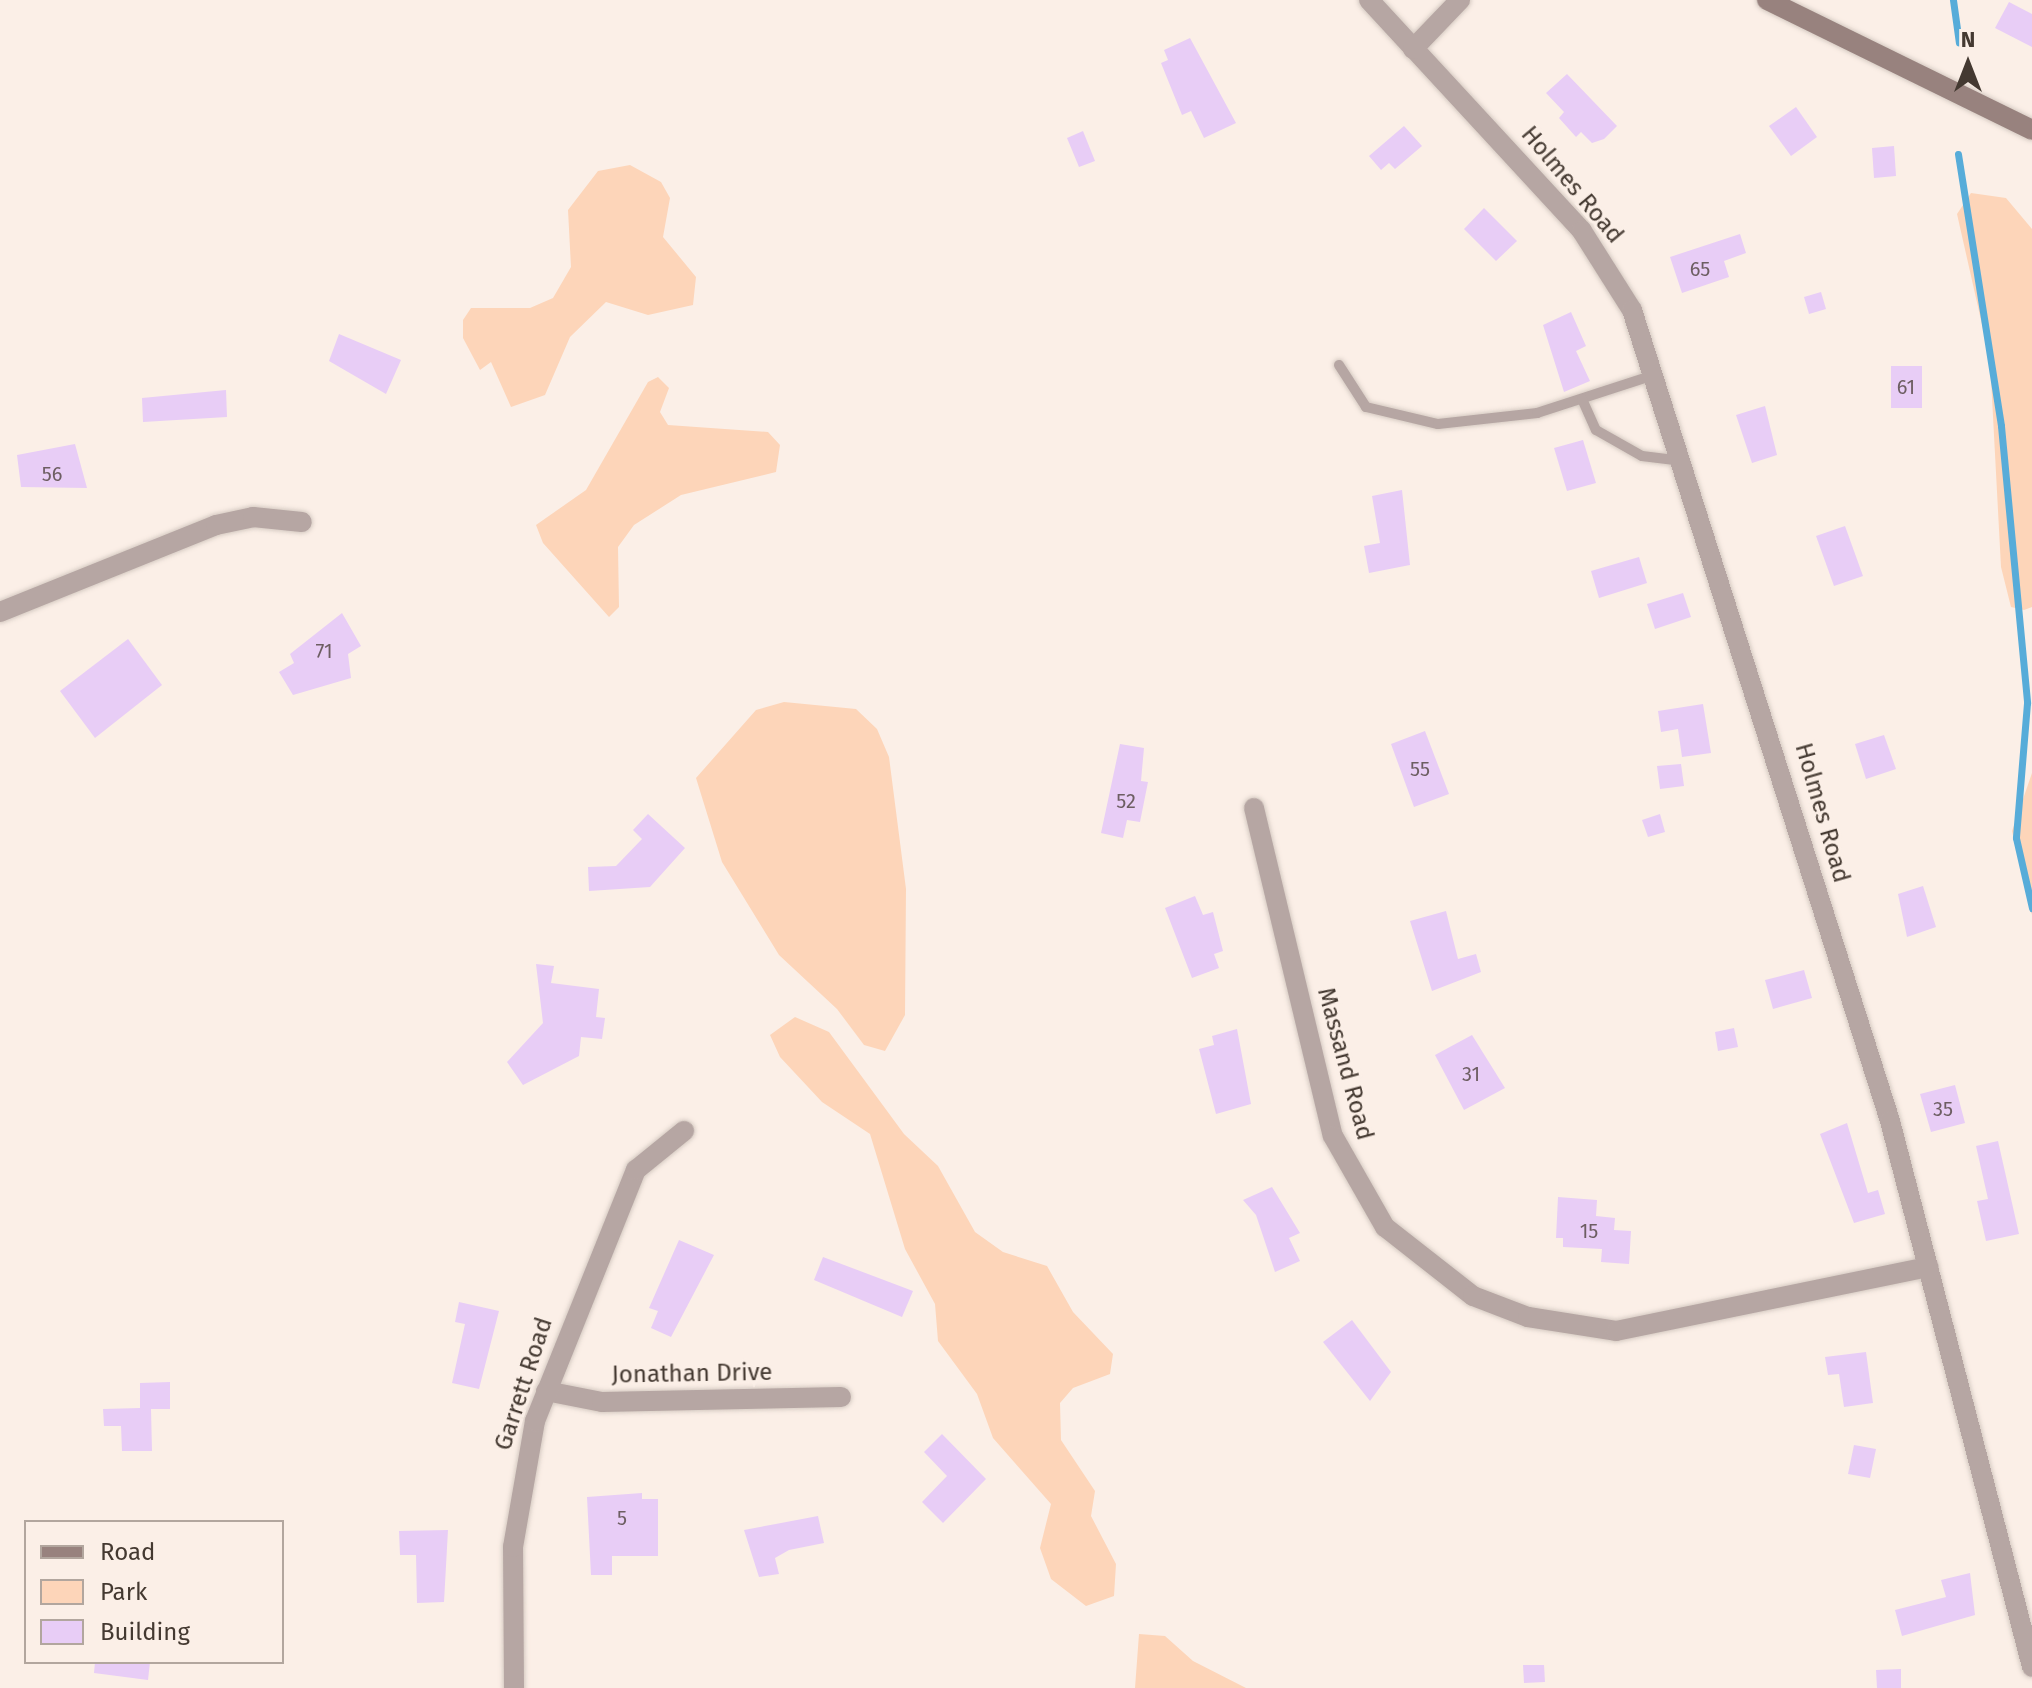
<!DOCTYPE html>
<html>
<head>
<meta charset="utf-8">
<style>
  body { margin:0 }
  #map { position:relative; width:2032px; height:1688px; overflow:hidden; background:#fbefe7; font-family:"Fira Sans",sans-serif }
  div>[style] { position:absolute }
  .green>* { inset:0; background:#fdd5b9 }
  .stream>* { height:7px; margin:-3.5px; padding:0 3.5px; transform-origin:3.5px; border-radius:3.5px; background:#57acd9 }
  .building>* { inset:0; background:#e8cdf6 }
  .roads { filter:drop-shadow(0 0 2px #d6cbc3) drop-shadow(0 0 2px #d6cbc3) }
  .service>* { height:10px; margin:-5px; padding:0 5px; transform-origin:5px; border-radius:5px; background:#b6a6a3 }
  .minor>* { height:20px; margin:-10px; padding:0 10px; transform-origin:10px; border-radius:10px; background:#b6a6a3 }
  .tertiary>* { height:20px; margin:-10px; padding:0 10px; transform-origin:10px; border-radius:10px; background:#b6a6a3 }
  .secondary>* { height:20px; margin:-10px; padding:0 10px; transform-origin:10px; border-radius:10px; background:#98827e }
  span { translate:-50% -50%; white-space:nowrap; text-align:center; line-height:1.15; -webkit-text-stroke:6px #fbefe7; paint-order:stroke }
  .number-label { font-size:20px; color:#6d5e62 }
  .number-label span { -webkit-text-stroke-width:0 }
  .street-label { font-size:24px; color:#443931 }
  .legend { position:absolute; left:24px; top:1520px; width:260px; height:144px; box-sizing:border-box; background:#fbefe7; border:2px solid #b2a69e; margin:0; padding:10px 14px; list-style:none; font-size:24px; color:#443931 }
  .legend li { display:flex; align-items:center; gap:16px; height:40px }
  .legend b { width:40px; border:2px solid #b2a69e }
  .north { position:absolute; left:1928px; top:24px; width:80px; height:80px; -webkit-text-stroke:6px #fbefe7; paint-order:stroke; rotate:0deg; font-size:22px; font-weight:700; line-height:32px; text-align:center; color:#443931 }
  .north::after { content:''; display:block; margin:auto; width:28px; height:36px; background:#443931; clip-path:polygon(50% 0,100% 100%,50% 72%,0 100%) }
</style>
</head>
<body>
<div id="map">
  <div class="green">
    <div style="clip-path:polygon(630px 165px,661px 182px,670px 198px,663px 237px,696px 277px,693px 305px,648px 315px,606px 302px,570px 337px,545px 395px,511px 407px,491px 362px,480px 370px,463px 338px,463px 320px,471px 308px,530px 308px,553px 298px,571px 267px,568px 210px,598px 171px)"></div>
    <div style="clip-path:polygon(1971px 193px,2006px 198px,2032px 229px,2032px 607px,2024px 610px,2011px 607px,2001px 567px,1990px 360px,1957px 214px)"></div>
    <div style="clip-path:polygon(658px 377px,669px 388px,660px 412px,668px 425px,768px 432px,780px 445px,776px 472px,681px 495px,634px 525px,618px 547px,619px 607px,609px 617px,543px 543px,536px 525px,586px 490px,648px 382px)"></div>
    <div style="clip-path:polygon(784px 702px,856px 709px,877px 729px,889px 757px,906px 889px,905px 1015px,885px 1051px,864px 1045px,837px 1009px,779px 955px,722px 862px,696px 778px,756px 710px)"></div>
    <div style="clip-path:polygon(2032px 773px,2032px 915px,2012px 831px)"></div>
    <div style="clip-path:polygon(795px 1017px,829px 1032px,904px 1134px,938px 1166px,975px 1232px,1003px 1252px,1047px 1266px,1073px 1312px,1113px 1354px,1110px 1374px,1073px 1388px,1060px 1403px,1061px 1440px,1095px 1491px,1091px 1516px,1116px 1564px,1114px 1596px,1086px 1606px,1051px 1579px,1040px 1548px,1051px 1504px,993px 1438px,977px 1394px,938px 1341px,935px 1304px,905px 1249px,870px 1134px,822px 1102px,780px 1057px,770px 1035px)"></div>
    <div style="clip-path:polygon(1139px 1634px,1165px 1636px,1193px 1661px,1246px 1688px,1135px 1688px)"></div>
  </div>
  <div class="stream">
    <div style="left:1953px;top:0;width:43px;rotate:82.1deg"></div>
    <div style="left:1958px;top:154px;width:275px;rotate:81deg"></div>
    <div style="left:2001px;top:426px;width:278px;rotate:84.6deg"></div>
    <div style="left:2027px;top:703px;width:135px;rotate:94.7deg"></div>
    <div style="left:2016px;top:838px;width:72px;rotate:77.1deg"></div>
  </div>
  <div class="building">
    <div style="clip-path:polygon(2009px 2px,2032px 14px,2032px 47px,1995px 28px)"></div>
    <div style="clip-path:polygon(1190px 38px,1236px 123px,1204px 138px,1191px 111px,1182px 115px,1161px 63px,1168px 60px,1164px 50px)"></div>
    <div style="clip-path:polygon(1567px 74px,1617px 126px,1604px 139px,1592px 143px,1581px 132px,1576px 137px,1559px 118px,1564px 112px,1546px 93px)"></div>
    <div style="clip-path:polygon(1796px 107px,1817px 137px,1791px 156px,1769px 126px)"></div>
    <div style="clip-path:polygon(1404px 126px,1422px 146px,1395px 169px,1389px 163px,1381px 170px,1369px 156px)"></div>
    <div style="clip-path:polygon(1083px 131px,1095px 161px,1079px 167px,1067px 138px)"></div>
    <div style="clip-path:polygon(1894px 146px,1896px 176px,1874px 178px,1872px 148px)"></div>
    <div style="clip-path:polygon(1484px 208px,1517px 241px,1496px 261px,1464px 229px)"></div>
    <div style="clip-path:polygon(1740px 234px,1746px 253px,1724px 261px,1729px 277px,1682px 293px,1670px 257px)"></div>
    <div style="clip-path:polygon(1821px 292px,1826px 309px,1809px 314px,1804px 297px)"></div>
    <div style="clip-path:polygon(1571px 312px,1586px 346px,1576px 351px,1590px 381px,1564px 392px,1543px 325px)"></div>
    <div style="clip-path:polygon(339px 334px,401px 360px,386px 394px,329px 361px)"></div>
    <div style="clip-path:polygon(1891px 366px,1922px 366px,1922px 408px,1891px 408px)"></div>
    <div style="clip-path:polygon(226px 390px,227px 417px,143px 422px,142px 398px)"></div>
    <div style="clip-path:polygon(1765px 406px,1777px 455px,1752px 463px,1736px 415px)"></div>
    <div style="clip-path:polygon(1583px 440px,1596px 483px,1567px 491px,1554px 448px)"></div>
    <div style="clip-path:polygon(75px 444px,87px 488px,21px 487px,17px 455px)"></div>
    <div style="clip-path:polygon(1402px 490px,1410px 565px,1369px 573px,1364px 546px,1380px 543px,1372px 496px)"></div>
    <div style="clip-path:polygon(1845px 526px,1863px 576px,1834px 586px,1816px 536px)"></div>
    <div style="clip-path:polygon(1639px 557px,1647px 583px,1599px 598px,1591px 571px)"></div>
    <div style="clip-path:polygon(1683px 593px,1691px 617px,1655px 629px,1647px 604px)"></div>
    <div style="clip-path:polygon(342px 613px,361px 646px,348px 654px,351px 678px,293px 695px,279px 672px,294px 663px,290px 654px)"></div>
    <div style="clip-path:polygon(128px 639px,162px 685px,95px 738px,60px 691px)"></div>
    <div style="clip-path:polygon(1703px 704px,1711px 753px,1682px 757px,1678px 729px,1661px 732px,1658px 711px)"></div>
    <div style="clip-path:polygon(1425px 731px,1449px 794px,1414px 807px,1391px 744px)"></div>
    <div style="clip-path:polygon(1884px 735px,1896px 769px,1866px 779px,1855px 744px)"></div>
    <div style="clip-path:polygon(1120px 744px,1144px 748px,1141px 781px,1148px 782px,1140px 822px,1127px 820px,1123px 838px,1101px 833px)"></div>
    <div style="clip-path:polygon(1681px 764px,1684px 786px,1660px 789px,1657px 766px)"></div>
    <div style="clip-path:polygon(648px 814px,685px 848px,650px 887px,589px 891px,588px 867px,616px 866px,642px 839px,633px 830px)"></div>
    <div style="clip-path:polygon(1660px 814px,1665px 832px,1648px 837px,1642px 820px)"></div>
    <div style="clip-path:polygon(1923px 886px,1936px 927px,1907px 937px,1898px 894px)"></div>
    <div style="clip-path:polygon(1195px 896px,1203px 915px,1213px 912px,1223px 951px,1214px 954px,1219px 968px,1192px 978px,1165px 908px)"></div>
    <div style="clip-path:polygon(1446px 911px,1458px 959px,1476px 954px,1481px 972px,1432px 991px,1410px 921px)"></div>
    <div style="clip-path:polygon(536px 964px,554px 966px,551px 983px,599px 989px,596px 1017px,605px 1018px,602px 1039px,581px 1037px,579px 1056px,523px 1085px,507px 1062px,543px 1023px)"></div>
    <div style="clip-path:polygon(1804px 970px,1812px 998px,1773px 1009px,1765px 980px)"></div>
    <div style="clip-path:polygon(1734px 1028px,1738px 1047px,1718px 1051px,1715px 1032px)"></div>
    <div style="clip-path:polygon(1237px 1029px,1251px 1104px,1216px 1114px,1199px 1049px,1214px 1045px,1212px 1036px)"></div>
    <div style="clip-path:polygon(1472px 1035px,1505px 1088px,1464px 1110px,1435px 1055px)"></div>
    <div style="clip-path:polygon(1955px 1085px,1965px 1123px,1931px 1132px,1920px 1094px)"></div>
    <div style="clip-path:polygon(1847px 1123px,1868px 1193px,1878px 1190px,1885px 1214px,1854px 1223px,1820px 1134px)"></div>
    <div style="clip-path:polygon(1998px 1141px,2019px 1234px,1986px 1241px,1977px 1201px,1988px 1199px,1976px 1146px)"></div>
    <div style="clip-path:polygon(1272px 1187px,1300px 1233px,1289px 1238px,1300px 1261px,1275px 1272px,1256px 1215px,1243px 1200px)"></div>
    <div style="clip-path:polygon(1558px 1197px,1597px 1200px,1596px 1216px,1615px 1218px,1614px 1230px,1631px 1231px,1629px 1264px,1601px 1262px,1602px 1249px,1563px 1247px,1563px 1238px,1556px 1238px)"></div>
    <div style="clip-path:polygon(679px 1240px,714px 1255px,671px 1337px,651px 1328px,658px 1311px,649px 1308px)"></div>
    <div style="clip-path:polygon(823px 1257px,913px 1291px,902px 1317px,814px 1280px)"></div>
    <div style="clip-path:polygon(459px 1302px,499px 1311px,479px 1389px,452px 1383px,465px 1324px,455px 1322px)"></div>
    <div style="clip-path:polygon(1352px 1320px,1391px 1372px,1370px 1401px,1323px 1342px)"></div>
    <div style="clip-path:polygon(1866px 1352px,1873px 1403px,1844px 1407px,1839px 1374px,1828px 1375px,1825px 1357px)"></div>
    <div style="clip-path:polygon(170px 1382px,170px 1409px,151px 1409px,152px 1451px,122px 1451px,121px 1426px,104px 1426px,103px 1409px,140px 1408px,140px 1383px)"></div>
    <div style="clip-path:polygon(942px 1434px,986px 1479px,943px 1523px,922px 1502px,947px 1476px,924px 1452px)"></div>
    <div style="clip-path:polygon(1854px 1445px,1876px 1449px,1870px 1478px,1848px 1474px)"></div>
    <div style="clip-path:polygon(642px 1493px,642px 1499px,658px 1499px,658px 1556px,612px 1556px,612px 1575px,591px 1575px,587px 1497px)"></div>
    <div style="clip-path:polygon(818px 1516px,824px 1543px,789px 1550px,775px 1558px,779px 1574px,759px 1577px,744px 1530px)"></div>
    <div style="clip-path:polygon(448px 1530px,444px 1602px,417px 1603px,416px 1555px,400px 1555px,399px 1531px)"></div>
    <div style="clip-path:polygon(1970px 1573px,1975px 1615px,1902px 1636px,1895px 1610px,1946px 1597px,1941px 1580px)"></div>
    <div style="clip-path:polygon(95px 1662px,150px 1662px,148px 1680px,94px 1673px)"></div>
    <div style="clip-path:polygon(1523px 1665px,1544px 1665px,1545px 1682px,1524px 1683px)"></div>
    <div style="clip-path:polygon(1901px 1669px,1901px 1688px,1877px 1688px,1876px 1670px)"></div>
  </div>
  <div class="roads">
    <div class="service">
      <div style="left:1339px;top:365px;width:50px;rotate:57.3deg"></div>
      <div style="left:1366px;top:407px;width:74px;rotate:13.3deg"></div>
      <div style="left:1438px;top:424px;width:100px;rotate:-6.3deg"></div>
      <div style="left:1537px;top:413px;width:123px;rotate:-18deg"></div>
      <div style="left:1582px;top:399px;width:34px;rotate:66deg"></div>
      <div style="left:1596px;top:430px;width:53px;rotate:29.5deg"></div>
      <div style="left:1642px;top:456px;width:39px;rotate:7deg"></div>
    </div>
    <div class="minor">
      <div style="left:0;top:612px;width:233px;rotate:-21.9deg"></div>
      <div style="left:216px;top:525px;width:38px;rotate:-12deg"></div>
      <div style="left:253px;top:517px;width:49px;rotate:5.8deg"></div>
      <div style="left:1254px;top:808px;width:337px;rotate:76.5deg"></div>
      <div style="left:1333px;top:1136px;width:105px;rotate:60.3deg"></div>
      <div style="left:1385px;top:1227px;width:112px;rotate:38.1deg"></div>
      <div style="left:1473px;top:1296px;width:59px;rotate:20.9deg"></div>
      <div style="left:1528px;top:1317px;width:89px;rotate:9deg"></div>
      <div style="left:1616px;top:1331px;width:319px;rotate:-11.6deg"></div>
      <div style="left:546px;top:1391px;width:57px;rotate:11.1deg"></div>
      <div style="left:602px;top:1402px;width:239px;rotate:-1.2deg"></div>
      <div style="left:514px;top:1688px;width:141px;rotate:-90.4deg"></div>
      <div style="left:513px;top:1547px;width:128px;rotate:-80.1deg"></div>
      <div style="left:535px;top:1421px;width:271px;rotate:-68.1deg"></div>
      <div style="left:636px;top:1170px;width:62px;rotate:-39.1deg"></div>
    </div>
    <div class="tertiary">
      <div style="left:1369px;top:0;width:314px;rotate:47.3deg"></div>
      <div style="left:1582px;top:231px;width:93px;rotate:57.7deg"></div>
      <div style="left:1632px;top:310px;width:851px;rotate:72.35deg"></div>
      <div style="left:1890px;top:1121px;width:564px;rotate:75.42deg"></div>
      <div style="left:1413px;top:49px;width:68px;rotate:-46.2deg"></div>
    </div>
    <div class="secondary">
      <div style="left:1767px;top:0;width:295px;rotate:26.1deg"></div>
    </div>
  </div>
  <div class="number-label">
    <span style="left:1700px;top:269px">65</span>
    <span style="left:1906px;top:387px">61</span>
    <span style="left:52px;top:474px">56</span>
    <span style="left:324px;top:651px">71</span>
    <span style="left:1420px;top:769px">55</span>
    <span style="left:1126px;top:801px">52</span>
    <span style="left:1471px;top:1074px">31</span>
    <span style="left:1943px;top:1109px">35</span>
    <span style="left:1589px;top:1231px">15</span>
    <span style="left:622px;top:1518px">5</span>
  </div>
  <div class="street-label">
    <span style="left:1572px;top:185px;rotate:50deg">Holmes Road</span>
    <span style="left:1822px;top:813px;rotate:74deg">Holmes Road</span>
    <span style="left:1345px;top:1064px;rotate:75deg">Massand Road</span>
    <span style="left:692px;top:1374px;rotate:-1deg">Jonathan Drive</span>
    <span style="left:524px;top:1384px;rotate:-72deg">Garrett Road</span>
  </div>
  <ul class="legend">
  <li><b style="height:10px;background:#98827e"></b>Road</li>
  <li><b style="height:22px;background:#fdd5b9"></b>Park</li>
  <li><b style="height:22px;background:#e8cdf6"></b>Building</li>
  </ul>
  <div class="north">N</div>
</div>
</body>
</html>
